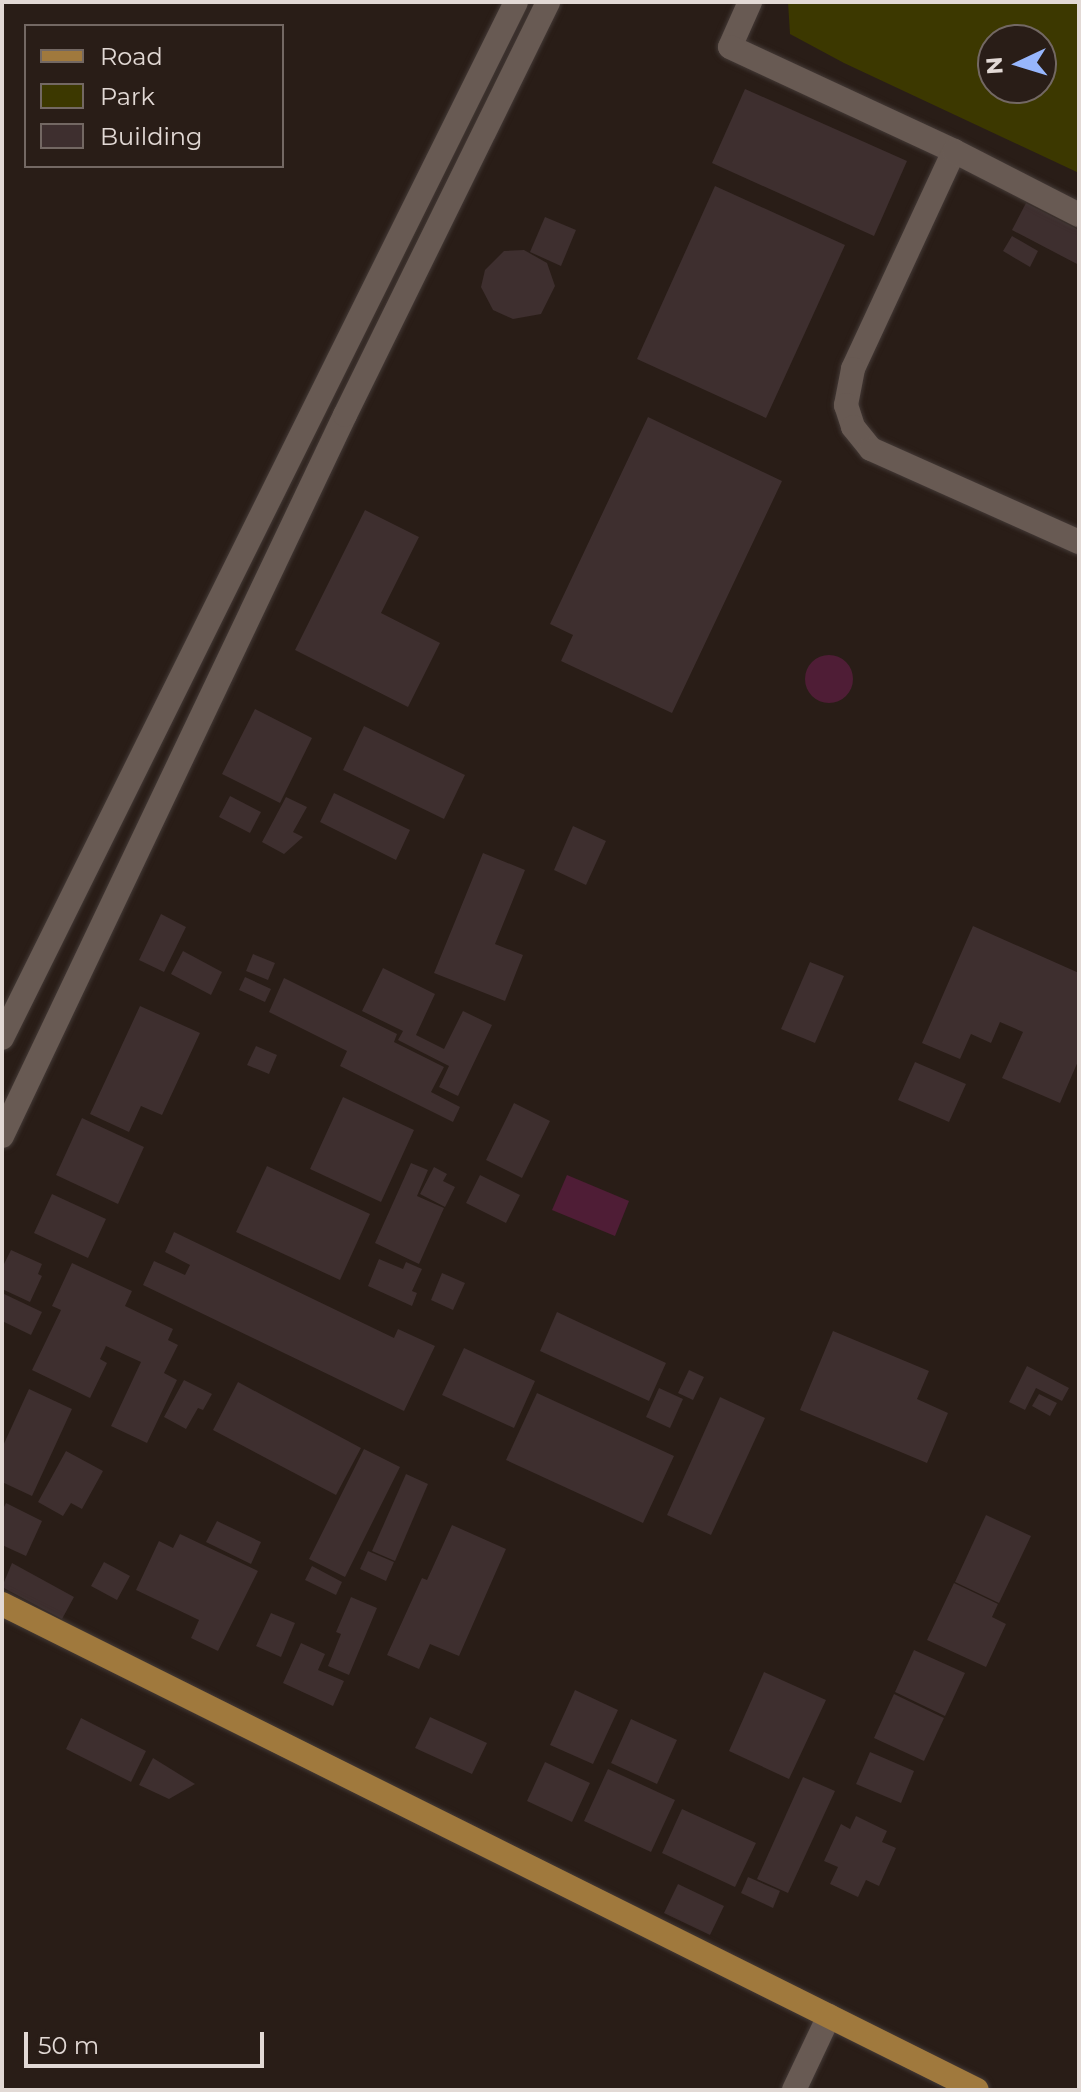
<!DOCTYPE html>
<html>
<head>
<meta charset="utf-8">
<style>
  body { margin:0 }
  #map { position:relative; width:1081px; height:2092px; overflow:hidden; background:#291d17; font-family:Montserrat,sans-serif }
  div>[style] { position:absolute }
  .green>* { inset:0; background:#3c3800 }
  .water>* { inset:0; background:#4f1d36 }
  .round { border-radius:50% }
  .building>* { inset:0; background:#3e2f2f }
  .roads { filter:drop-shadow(0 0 2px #433936) drop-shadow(0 0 2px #433936) }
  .minor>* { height:24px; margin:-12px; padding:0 12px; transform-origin:12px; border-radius:12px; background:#685a53 }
  .major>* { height:24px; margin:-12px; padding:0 12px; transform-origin:12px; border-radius:12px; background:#a0793d }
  span { translate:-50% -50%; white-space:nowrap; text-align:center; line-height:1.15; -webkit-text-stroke:7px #291d17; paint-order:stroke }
  .frame { position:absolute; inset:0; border:4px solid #e2d9d5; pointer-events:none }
  .legend { position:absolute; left:24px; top:24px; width:260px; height:144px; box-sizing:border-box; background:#291d17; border:2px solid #736863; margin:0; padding:10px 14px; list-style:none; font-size:24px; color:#e2d9d5 }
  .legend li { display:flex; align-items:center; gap:16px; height:40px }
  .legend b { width:40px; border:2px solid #736863 }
  .north { position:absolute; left:977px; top:24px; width:80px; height:80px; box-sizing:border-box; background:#291d17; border:2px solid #736863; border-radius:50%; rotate:266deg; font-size:22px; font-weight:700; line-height:32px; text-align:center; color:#e2d9d5 }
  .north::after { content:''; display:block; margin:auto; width:28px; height:36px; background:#97b6fd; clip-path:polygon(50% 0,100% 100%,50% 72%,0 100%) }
  .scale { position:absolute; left:24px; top:2032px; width:240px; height:36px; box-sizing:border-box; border:4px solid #e2d9d5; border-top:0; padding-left:10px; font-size:24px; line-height:28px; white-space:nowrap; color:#e2d9d5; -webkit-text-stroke:6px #291d17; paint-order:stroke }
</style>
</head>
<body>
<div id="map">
  <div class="green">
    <div style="clip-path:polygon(evenodd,788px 2px,1079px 2px,1079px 173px,844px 63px,790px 34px,788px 2px,993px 40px,1041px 40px,1041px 88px,993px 88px,993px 40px)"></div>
  </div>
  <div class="water">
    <div class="round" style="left:805px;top:655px;width:48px;height:48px"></div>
    <div style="clip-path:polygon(567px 1175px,629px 1201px,615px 1236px,552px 1210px)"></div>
  </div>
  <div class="building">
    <div style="clip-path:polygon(745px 89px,907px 161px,874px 236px,712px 163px)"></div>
    <div style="clip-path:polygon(715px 186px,845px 245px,766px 418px,637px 359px)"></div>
    <div style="clip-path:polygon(1026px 203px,1079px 230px,1079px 265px,1012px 230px)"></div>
    <div style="clip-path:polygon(545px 217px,576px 230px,561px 266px,530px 252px)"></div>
    <div style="clip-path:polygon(1012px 236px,1038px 251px,1030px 267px,1003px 251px)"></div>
    <div style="clip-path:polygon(524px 250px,547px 263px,555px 286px,541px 314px,513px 319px,493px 310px,481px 287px,485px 270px,504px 251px)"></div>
    <div style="clip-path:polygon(648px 417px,782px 481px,672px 713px,561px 661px,573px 635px,550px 624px)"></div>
    <div style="clip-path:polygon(365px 510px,419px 537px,381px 613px,440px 643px,408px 707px,295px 650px)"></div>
    <div style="clip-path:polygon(255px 709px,312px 738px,280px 803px,222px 774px)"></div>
    <div style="clip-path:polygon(364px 726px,465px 775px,444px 819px,343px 770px)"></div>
    <div style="clip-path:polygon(334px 793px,410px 830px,396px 860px,320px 822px)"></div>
    <div style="clip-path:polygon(230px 796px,261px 812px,250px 833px,219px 817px)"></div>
    <div style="clip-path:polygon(286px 797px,307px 807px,293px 832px,303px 837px,284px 854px,262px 842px)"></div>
    <div style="clip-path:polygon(573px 826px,606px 841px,586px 885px,554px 870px)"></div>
    <div style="clip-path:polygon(483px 853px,525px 870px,495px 944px,523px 955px,505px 1001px,434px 973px)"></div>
    <div style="clip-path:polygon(161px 914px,186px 927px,164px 972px,139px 960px)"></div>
    <div style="clip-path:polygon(973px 926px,1079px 973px,1079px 1059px,1060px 1103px,1002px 1078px,1023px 1032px,1000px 1022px,991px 1043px,971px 1034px,960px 1059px,922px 1043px)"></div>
    <div style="clip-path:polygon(183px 951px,222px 972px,211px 995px,171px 974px)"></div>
    <div style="clip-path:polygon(253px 954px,275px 963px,268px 980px,246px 971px)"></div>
    <div style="clip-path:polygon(810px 962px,844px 976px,815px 1043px,781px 1029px)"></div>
    <div style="clip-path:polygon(383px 968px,435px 994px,416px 1035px,444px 1049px,463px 1011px,492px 1025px,458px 1096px,439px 1087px,449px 1066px,398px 1040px,403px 1031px,362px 1011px)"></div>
    <div style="clip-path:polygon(245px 977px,271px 989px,265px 1002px,239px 990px)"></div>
    <div style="clip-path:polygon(284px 978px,397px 1034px,394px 1042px,444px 1067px,431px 1092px,460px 1107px,453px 1122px,340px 1066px,347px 1051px,269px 1012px)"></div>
    <div style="clip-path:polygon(140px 1006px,200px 1033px,162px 1115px,141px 1106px,129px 1132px,90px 1114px)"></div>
    <div style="clip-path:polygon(256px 1046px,277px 1055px,269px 1074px,247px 1065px)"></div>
    <div style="clip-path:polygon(915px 1062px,966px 1084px,949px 1122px,898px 1100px)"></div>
    <div style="clip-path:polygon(343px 1097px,414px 1130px,381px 1202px,310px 1169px)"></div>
    <div style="clip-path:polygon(514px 1103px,550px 1121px,522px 1178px,486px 1160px)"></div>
    <div style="clip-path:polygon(82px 1118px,144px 1147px,118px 1204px,56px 1175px)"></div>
    <div style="clip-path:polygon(411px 1163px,428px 1170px,417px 1196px,444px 1208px,419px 1264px,375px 1243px)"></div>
    <div style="clip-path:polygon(267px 1166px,370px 1214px,340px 1280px,236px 1232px)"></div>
    <div style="clip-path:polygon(434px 1167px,447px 1174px,443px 1181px,455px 1187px,445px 1207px,420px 1194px)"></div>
    <div style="clip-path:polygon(480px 1175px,520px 1195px,506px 1223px,466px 1203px)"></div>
    <div style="clip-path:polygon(52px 1194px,106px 1219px,88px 1258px,34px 1233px)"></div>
    <div style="clip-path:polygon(174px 1232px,394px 1338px,398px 1329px,435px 1346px,404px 1411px,143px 1285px,154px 1261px,185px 1275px,190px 1265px,165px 1252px)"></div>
    <div style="clip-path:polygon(11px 1250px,42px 1264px,38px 1274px,42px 1276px,30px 1302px,2px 1289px,2px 1268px)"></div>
    <div style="clip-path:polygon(379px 1259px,403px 1269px,406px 1262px,422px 1269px,412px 1291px,417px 1293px,412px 1306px,368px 1286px)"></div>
    <div style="clip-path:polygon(72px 1263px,132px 1291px,125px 1306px,173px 1329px,168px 1340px,178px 1345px,164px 1373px,177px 1380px,147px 1443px,111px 1426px,141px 1362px,106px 1346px,100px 1359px,107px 1363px,90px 1398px,32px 1370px,61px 1310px,52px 1306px)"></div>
    <div style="clip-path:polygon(442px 1273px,465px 1283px,453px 1310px,431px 1300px)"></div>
    <div style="clip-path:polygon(2px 1293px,42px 1312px,31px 1335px,2px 1321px)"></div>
    <div style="clip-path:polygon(557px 1312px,666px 1363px,649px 1401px,540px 1351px)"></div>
    <div style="clip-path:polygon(833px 1331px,929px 1371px,917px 1399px,948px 1413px,927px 1463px,800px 1410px)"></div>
    <div style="clip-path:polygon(464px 1348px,535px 1381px,514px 1428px,442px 1395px)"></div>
    <div style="clip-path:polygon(1027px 1366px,1069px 1388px,1062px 1401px,1036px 1388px,1025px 1410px,1009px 1402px)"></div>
    <div style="clip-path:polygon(689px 1370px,704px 1377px,693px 1400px,678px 1393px)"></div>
    <div style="clip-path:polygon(184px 1380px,212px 1394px,203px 1410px,198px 1408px,186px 1429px,164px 1417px)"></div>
    <div style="clip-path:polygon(238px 1382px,361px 1448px,336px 1495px,213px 1430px)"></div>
    <div style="clip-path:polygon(659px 1388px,683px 1399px,670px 1428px,646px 1417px)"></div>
    <div style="clip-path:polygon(29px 1389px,72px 1409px,32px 1496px,2px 1482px,2px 1448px)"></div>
    <div style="clip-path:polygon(537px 1393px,674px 1456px,643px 1523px,506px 1460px)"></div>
    <div style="clip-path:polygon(1039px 1394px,1057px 1403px,1050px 1416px,1032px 1406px)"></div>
    <div style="clip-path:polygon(720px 1397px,765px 1418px,711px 1535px,667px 1515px)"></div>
    <div style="clip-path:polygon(364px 1449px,400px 1467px,345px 1577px,309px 1559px)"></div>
    <div style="clip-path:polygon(66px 1451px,103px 1471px,82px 1509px,71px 1503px,63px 1516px,38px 1502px)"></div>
    <div style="clip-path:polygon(406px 1474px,428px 1484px,395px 1561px,372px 1551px)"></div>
    <div style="clip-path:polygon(6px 1503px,42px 1521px,26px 1556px,2px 1545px,2px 1511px)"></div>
    <div style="clip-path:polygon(986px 1515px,1031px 1536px,999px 1603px,955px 1582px)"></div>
    <div style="clip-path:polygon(217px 1521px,261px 1542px,251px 1564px,206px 1542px)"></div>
    <div style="clip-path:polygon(452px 1525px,506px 1549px,459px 1656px,430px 1644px,419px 1669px,387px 1655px,422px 1578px,427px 1580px)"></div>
    <div style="clip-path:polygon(180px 1534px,258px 1571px,218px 1651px,191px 1638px,199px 1620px,136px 1590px,159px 1541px,173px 1548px)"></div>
    <div style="clip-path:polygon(368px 1551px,394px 1562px,386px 1581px,360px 1569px)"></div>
    <div style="clip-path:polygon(104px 1562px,130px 1576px,117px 1600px,91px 1586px)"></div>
    <div style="clip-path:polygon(12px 1563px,74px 1597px,62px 1619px,2px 1587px)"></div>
    <div style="clip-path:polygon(312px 1566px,342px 1582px,336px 1595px,305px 1580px)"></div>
    <div style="clip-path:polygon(954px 1583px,998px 1604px,992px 1617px,1006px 1624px,986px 1667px,927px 1640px)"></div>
    <div style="clip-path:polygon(351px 1597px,377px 1608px,349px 1675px,328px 1666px,341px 1634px,336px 1632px)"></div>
    <div style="clip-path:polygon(271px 1613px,295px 1623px,281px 1657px,256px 1646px)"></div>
    <div style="clip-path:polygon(301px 1643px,325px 1654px,318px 1670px,344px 1681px,333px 1706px,283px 1683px)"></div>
    <div style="clip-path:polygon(914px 1650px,965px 1673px,945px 1716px,895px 1692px)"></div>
    <div style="clip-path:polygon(764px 1672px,826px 1700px,789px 1779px,729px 1751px)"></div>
    <div style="clip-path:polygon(575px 1690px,618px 1710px,593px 1764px,550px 1745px)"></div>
    <div style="clip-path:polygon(894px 1694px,944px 1718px,924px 1761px,874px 1738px)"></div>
    <div style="clip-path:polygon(430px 1717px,487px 1743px,472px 1774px,415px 1748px)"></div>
    <div style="clip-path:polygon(81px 1718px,146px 1751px,131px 1782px,66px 1749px)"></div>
    <div style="clip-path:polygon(631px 1719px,677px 1740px,657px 1784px,611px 1763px)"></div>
    <div style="clip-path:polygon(870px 1752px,914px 1771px,901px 1803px,856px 1784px)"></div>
    <div style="clip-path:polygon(153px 1758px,195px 1784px,169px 1799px,139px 1785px)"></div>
    <div style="clip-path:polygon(545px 1762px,590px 1783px,572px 1822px,527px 1801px)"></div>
    <div style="clip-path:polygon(608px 1769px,675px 1800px,651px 1852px,584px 1821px)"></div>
    <div style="clip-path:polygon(803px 1777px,835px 1791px,788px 1893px,757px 1879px)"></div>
    <div style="clip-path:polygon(682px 1809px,756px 1843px,735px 1887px,662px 1853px)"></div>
    <div style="clip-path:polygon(856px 1816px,887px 1831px,882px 1842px,896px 1848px,879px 1886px,866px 1880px,858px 1897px,830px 1884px,838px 1867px,824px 1861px,841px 1824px,850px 1829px)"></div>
    <div style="clip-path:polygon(748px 1877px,780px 1891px,773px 1908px,741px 1893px)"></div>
    <div style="clip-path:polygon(678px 1884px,724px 1906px,710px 1935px,664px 1913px)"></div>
  </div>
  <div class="roads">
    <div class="minor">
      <div style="left:750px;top:2px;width:49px;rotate:114deg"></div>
      <div style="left:730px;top:47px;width:247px;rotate:24.9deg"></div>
      <div style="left:954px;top:151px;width:240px;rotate:114.9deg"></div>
      <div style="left:853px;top:369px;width:37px;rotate:101deg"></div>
      <div style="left:846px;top:405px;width:23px;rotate:72deg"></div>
      <div style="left:853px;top:427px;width:28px;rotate:51deg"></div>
      <div style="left:871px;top:449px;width:228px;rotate:24.1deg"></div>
      <div style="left:954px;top:151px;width:140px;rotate:27.1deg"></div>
      <div style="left:2px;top:1038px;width:1156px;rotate:-63.61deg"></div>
      <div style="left:2px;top:1136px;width:798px;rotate:-64.56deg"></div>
      <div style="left:345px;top:415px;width:460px;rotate:-63.8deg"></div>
      <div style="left:794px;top:2090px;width:82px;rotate:-64.7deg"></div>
    </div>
    <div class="major">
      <div style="left:2px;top:1604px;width:1089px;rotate:26.49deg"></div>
    </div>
  </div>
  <div class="frame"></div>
  <ul class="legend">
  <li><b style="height:10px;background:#a0793d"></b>Road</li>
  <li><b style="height:22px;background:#3c3800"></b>Park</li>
  <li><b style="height:22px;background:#3e2f2f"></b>Building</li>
  </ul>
  <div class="north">N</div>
  <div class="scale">50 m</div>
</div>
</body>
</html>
